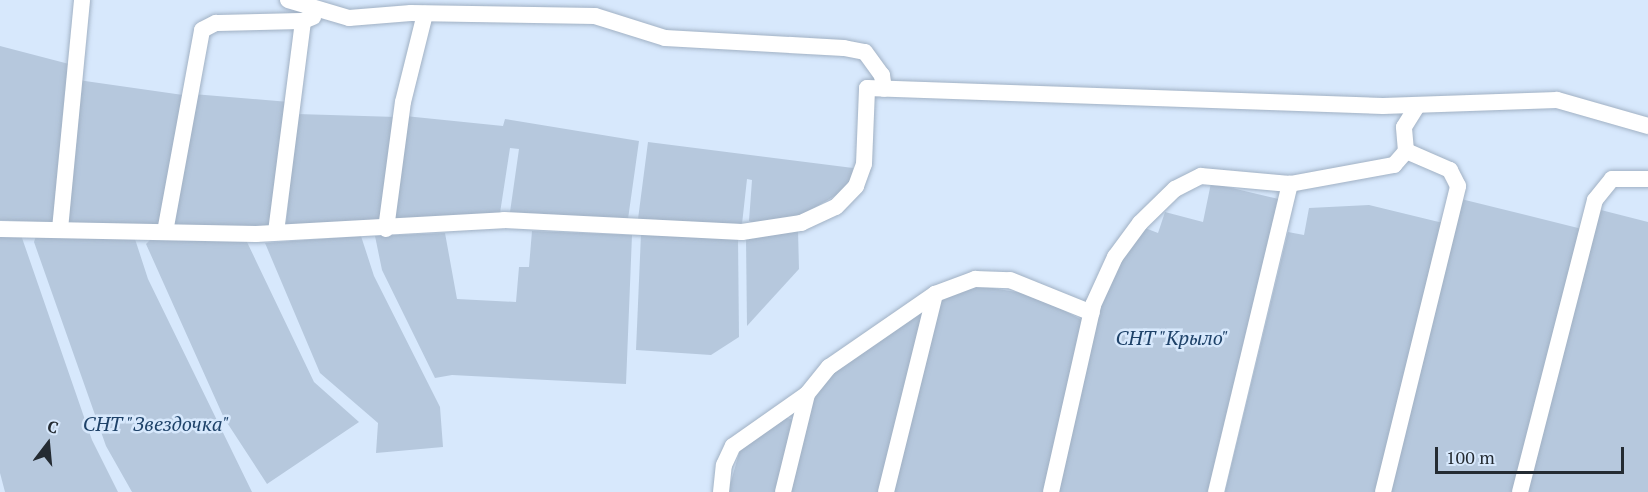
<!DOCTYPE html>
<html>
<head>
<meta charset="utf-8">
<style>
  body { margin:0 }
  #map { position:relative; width:1648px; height:492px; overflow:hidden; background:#d7e8fc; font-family:"PT Serif",serif }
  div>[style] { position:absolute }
  .green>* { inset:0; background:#b6c8dd }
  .roads { filter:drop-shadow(0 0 2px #a1b1c4) drop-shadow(0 0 2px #a1b1c4) }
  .minor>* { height:16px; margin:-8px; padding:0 8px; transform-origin:8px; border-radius:8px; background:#fff }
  span { translate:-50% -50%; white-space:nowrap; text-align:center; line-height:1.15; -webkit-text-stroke:5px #d7e8fc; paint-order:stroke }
  .park-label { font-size:20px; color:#1e4269; font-style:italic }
  .north { position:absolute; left:18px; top:414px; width:60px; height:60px; -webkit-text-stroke:4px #d7e8fc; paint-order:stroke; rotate:16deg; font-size:16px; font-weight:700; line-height:24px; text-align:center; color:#242b32 }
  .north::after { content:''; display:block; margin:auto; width:21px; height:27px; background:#242b32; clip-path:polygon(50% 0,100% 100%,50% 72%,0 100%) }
  .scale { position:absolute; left:1435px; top:447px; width:189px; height:27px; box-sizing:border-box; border:3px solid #242b32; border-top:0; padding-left:8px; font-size:18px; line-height:21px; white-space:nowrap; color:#242b32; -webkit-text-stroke:4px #d7e8fc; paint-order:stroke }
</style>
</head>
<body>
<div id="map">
  <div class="green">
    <div style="clip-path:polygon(0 46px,69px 64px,56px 223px,0 220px)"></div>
    <div style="clip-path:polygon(78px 80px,183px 95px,162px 226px,65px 223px)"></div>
    <div style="clip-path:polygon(193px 94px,289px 102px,272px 227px,172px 227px)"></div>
    <div style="clip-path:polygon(297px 114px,397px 117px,379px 221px,286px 225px)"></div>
    <div style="clip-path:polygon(405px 116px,503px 126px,505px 119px,639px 141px,628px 219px,510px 212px,519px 149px,510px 148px,500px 213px,392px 221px)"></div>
    <div style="clip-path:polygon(648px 142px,853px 168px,852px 186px,800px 216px,755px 224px,749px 221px,752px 180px,747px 179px,742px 224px,638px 219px)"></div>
    <div style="clip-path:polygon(1211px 183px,1283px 200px,1212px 492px,1058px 492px,1096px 318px,1115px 267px,1145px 228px,1158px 233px,1165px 212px,1203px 222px)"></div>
    <div style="clip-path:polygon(1461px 199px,1582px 229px,1513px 492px,1388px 492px)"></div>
    <div style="clip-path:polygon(1369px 205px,1443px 223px,1378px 492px,1225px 492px,1288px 232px,1304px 235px,1309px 208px)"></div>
    <div style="clip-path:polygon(1597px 209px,1648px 222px,1648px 492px,1525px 492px)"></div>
    <div style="clip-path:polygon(798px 230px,799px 269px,747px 326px,746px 238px)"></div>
    <div style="clip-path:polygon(532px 231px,632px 235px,626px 384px,452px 375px,435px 378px,382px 270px,375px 236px,445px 233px,457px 299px,516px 302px,519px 267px,529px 267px)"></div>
    <div style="clip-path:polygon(641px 234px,738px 237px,739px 337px,711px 355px,636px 350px)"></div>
    <div style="clip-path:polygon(21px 235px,92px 440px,118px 492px,5px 492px,0 473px,0 236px)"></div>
    <div style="clip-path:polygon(36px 236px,135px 239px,148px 279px,252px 492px,132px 492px,106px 446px,34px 242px)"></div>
    <div style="clip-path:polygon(361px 236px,374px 276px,440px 407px,443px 447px,376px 453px,378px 423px,320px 373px,265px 243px)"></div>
    <div style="clip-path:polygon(150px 240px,247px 242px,314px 382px,359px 422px,267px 484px,224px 418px,146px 244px)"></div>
    <div style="clip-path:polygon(974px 285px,1035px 295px,1082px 320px,1045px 492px,893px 492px,936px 311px,944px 295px)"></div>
    <div style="clip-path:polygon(924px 308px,882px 492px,791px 492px,811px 398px,826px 376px)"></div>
    <div style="clip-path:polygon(784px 417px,794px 420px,780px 492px,728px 492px,741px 446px)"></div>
  </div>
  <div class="roads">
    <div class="minor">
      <div style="left:288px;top:0;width:64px;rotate:16.4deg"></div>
      <div style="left:349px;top:18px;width:62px;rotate:-4.6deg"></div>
      <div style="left:411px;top:13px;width:184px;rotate:0.9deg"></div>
      <div style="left:595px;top:16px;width:73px;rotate:17.4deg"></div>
      <div style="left:665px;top:38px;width:179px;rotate:3.2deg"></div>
      <div style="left:844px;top:48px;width:21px;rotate:11deg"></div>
      <div style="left:865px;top:52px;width:29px;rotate:54deg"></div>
      <div style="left:882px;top:75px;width:14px;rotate:82deg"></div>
      <div style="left:0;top:229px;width:256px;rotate:1.1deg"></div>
      <div style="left:256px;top:234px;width:248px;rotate:-3.2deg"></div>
      <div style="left:504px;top:220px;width:238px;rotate:2.9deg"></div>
      <div style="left:742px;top:232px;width:60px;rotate:-8.7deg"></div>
      <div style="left:801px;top:223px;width:38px;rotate:-25deg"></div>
      <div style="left:836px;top:207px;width:29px;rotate:-46deg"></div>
      <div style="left:856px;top:186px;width:23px;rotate:-70deg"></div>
      <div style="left:864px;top:164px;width:76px;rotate:-87.7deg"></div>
      <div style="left:867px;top:88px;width:516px;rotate:2deg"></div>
      <div style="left:1383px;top:106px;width:174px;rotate:-2deg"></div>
      <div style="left:1557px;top:100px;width:95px;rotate:15.9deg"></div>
      <div style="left:60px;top:229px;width:230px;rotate:-84.5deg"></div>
      <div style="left:386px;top:229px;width:128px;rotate:-82.4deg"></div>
      <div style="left:403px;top:102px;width:91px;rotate:-76deg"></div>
      <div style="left:165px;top:232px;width:205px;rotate:-79.6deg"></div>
      <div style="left:202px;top:30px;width:16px;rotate:-27deg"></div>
      <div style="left:216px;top:23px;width:87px;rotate:-1.3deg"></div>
      <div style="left:276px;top:232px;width:213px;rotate:-82.7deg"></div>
      <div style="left:303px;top:21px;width:11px;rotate:-22deg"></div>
      <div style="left:721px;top:492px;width:27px;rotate:-84deg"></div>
      <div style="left:724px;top:465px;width:21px;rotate:-65deg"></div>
      <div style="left:733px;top:446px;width:90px;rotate:-35.1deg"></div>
      <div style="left:783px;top:492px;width:101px;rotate:-76.2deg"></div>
      <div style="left:807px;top:394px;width:35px;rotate:-51deg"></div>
      <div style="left:829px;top:367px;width:129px;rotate:-34.6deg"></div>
      <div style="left:886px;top:492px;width:204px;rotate:-76.1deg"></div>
      <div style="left:935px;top:294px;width:43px;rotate:-20.6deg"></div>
      <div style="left:975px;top:279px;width:35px;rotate:2deg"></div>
      <div style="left:1010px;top:280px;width:88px;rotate:21.9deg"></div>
      <div style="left:1051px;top:492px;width:192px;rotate:-77.3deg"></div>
      <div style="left:1093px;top:305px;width:53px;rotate:-65.4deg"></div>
      <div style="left:1115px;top:257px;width:42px;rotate:-53.7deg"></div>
      <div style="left:1140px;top:223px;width:49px;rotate:-44.2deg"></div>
      <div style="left:1175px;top:189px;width:29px;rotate:-27deg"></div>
      <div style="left:1201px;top:176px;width:89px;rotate:5.1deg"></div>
      <div style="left:1290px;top:184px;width:106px;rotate:-10.4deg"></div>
      <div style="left:1394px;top:165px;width:18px;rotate:-49deg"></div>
      <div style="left:1406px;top:151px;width:24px;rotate:-95deg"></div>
      <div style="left:1404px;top:127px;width:26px;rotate:-58deg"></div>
      <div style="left:1216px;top:492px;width:317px;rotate:-76.5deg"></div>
      <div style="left:1383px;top:492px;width:315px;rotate:-76.2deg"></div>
      <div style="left:1458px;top:186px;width:18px;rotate:-117deg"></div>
      <div style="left:1450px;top:170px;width:48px;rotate:-156.6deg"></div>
      <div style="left:1520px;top:492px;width:301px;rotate:-75.6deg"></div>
      <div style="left:1595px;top:200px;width:27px;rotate:-51deg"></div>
      <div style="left:1612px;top:179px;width:36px"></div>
    </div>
  </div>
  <div class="park-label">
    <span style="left:1172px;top:337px">СНТ "Крыло"</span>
    <span style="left:156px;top:423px">СНТ "Звездочка"</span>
  </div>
  <div class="north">С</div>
  <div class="scale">100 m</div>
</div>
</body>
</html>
